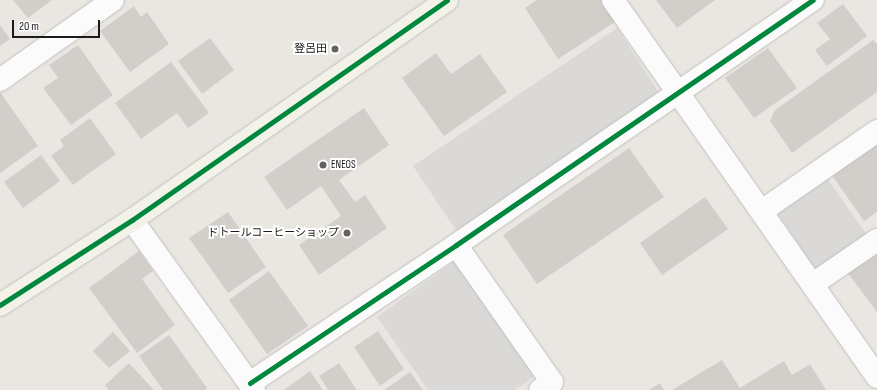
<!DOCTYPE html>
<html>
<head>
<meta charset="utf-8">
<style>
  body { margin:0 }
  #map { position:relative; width:877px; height:390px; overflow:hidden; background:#eae7e2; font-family:"Sofia Sans Condensed","Noto Sans JP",sans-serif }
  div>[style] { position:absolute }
  .parking>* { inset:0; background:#dad9d7 }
  .building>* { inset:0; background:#d2cfcb }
  .roads { filter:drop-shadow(0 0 1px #c2c1bf) drop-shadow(0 0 1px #c2c1bf) }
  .street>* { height:22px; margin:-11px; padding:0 11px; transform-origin:11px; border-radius:11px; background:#fcfbfb }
  .secondary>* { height:22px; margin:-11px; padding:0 11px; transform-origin:11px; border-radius:11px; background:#f2f2e8 }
  .cycleway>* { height:5px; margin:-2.5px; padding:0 2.5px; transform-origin:2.5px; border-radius:2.5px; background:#00873e }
  .dots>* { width:11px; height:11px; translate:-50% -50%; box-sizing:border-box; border:2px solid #fff; border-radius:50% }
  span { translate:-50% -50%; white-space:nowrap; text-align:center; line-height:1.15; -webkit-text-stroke:4px #fff; paint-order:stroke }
  .poi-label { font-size:11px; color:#1b1b1b }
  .right { translate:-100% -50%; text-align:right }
  .left { translate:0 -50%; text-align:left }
  .scale { position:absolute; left:12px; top:20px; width:88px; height:18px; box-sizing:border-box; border:2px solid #1b1b1b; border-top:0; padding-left:5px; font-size:12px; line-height:14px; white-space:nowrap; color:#1b1b1b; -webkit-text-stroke:3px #fff; paint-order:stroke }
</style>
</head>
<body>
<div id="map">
  <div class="parking">
    <div style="clip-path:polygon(617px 28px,661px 96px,459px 235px,413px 166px)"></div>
    <div style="clip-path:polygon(825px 175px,869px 238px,817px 273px,775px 209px)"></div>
    <div style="clip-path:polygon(456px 260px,538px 374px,515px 390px,428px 390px,377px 317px)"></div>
  </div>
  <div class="building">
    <div style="clip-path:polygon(13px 0,52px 0,28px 18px)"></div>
    <div style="clip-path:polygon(537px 0,605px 0,618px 20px,558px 59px,525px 8px)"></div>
    <div style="clip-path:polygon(656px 0,715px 0,677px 28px)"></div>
    <div style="clip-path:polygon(843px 4px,867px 36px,827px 66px,815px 50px,830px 39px,817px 23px)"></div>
    <div style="clip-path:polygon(134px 6px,141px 17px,147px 12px,169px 44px,130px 72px,100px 31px)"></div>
    <div style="clip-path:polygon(0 25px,10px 39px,0 46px)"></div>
    <div style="clip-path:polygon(210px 38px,234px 70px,202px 94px,178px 61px)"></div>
    <div style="clip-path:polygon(873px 40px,877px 44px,877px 92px,792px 153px,770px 121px,775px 110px)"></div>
    <div style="clip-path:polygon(78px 45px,113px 95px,71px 125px,43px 88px,58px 78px,49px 65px)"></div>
    <div style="clip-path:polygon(768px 48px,797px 88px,754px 118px,725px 78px)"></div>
    <div style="clip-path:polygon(436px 53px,451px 74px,480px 54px,507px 92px,444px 136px,402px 78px)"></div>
    <div style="clip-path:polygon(171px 62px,209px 113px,188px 128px,177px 113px,141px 139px,115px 103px)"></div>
    <div style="clip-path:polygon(0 92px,38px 146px,0 173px)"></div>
    <div style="clip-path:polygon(364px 108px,389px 145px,339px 180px,355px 202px,365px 195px,387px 228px,319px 275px,299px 245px,341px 216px,321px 186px,287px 210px,264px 177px)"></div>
    <div style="clip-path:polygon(90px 118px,116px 154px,73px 185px,51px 156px,64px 146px,60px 140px)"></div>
    <div style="clip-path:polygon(874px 143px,877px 146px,877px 212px,864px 221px,831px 174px)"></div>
    <div style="clip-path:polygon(629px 148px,664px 197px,537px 284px,503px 235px)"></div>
    <div style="clip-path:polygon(41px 155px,60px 181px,23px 208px,4px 182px)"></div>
    <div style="clip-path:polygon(705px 197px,728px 229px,662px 275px,640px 243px)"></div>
    <div style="clip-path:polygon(228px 212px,266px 267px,228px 293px,189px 238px)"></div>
    <div style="clip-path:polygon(139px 251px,153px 271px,142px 279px,175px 325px,137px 353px,89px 288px)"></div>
    <div style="clip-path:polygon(875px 252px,877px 254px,877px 312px,847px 272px)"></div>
    <div style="clip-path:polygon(269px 271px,308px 326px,267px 354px,229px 300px)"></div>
    <div style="clip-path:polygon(378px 331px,404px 369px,380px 386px,354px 347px)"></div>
    <div style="clip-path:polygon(113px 332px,130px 351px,109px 368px,93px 351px)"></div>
    <div style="clip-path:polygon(169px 335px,207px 388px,205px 390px,163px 390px,139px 356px)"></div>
    <div style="clip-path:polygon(722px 360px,740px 388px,784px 361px,792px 375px,810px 364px,826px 390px,672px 390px)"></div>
    <div style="clip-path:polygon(129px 363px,154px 390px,109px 390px,105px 385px)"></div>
    <div style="clip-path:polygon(339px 363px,357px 390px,328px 390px,319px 376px)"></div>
    <div style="clip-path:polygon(310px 371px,323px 390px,284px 390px)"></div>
    <div style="clip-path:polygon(410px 372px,423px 390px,384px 390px)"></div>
    <div style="clip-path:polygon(660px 383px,664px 390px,649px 390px)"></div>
  </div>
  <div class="roads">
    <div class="street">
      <div style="left:613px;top:0;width:460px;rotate:55deg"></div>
      <div style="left:0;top:80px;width:138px;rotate:-35.3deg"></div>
      <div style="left:762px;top:211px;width:140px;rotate:-34.8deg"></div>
      <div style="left:132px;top:220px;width:209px;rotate:54.3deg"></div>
      <div style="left:456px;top:245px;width:167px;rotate:55deg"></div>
      <div style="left:552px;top:382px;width:14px;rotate:146deg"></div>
      <div style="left:813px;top:284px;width:78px;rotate:-34.5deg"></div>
      <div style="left:250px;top:383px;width:248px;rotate:-33.8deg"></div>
      <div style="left:456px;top:245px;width:433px;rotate:-34.5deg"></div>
    </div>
    <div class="secondary">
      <div style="left:0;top:305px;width:157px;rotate:-32.8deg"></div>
      <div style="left:132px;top:220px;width:384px;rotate:-34.9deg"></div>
    </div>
  </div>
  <div class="cycleway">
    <div style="left:0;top:305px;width:157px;rotate:-32.8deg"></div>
    <div style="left:132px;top:220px;width:384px;rotate:-34.9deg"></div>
    <div style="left:250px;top:383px;width:248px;rotate:-33.8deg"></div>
    <div style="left:456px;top:245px;width:433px;rotate:-34.5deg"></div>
  </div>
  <div class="dots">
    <div style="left:335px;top:49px;background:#636261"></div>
    <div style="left:323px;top:165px;background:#636261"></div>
    <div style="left:347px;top:233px;background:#636261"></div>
  </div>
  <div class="poi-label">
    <span class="right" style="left:327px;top:49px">登呂田</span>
    <span class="left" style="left:331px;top:165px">ENEOS</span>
    <span class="right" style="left:339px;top:233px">ドトールコーヒーショップ</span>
  </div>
  <div class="scale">20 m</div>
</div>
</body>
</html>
